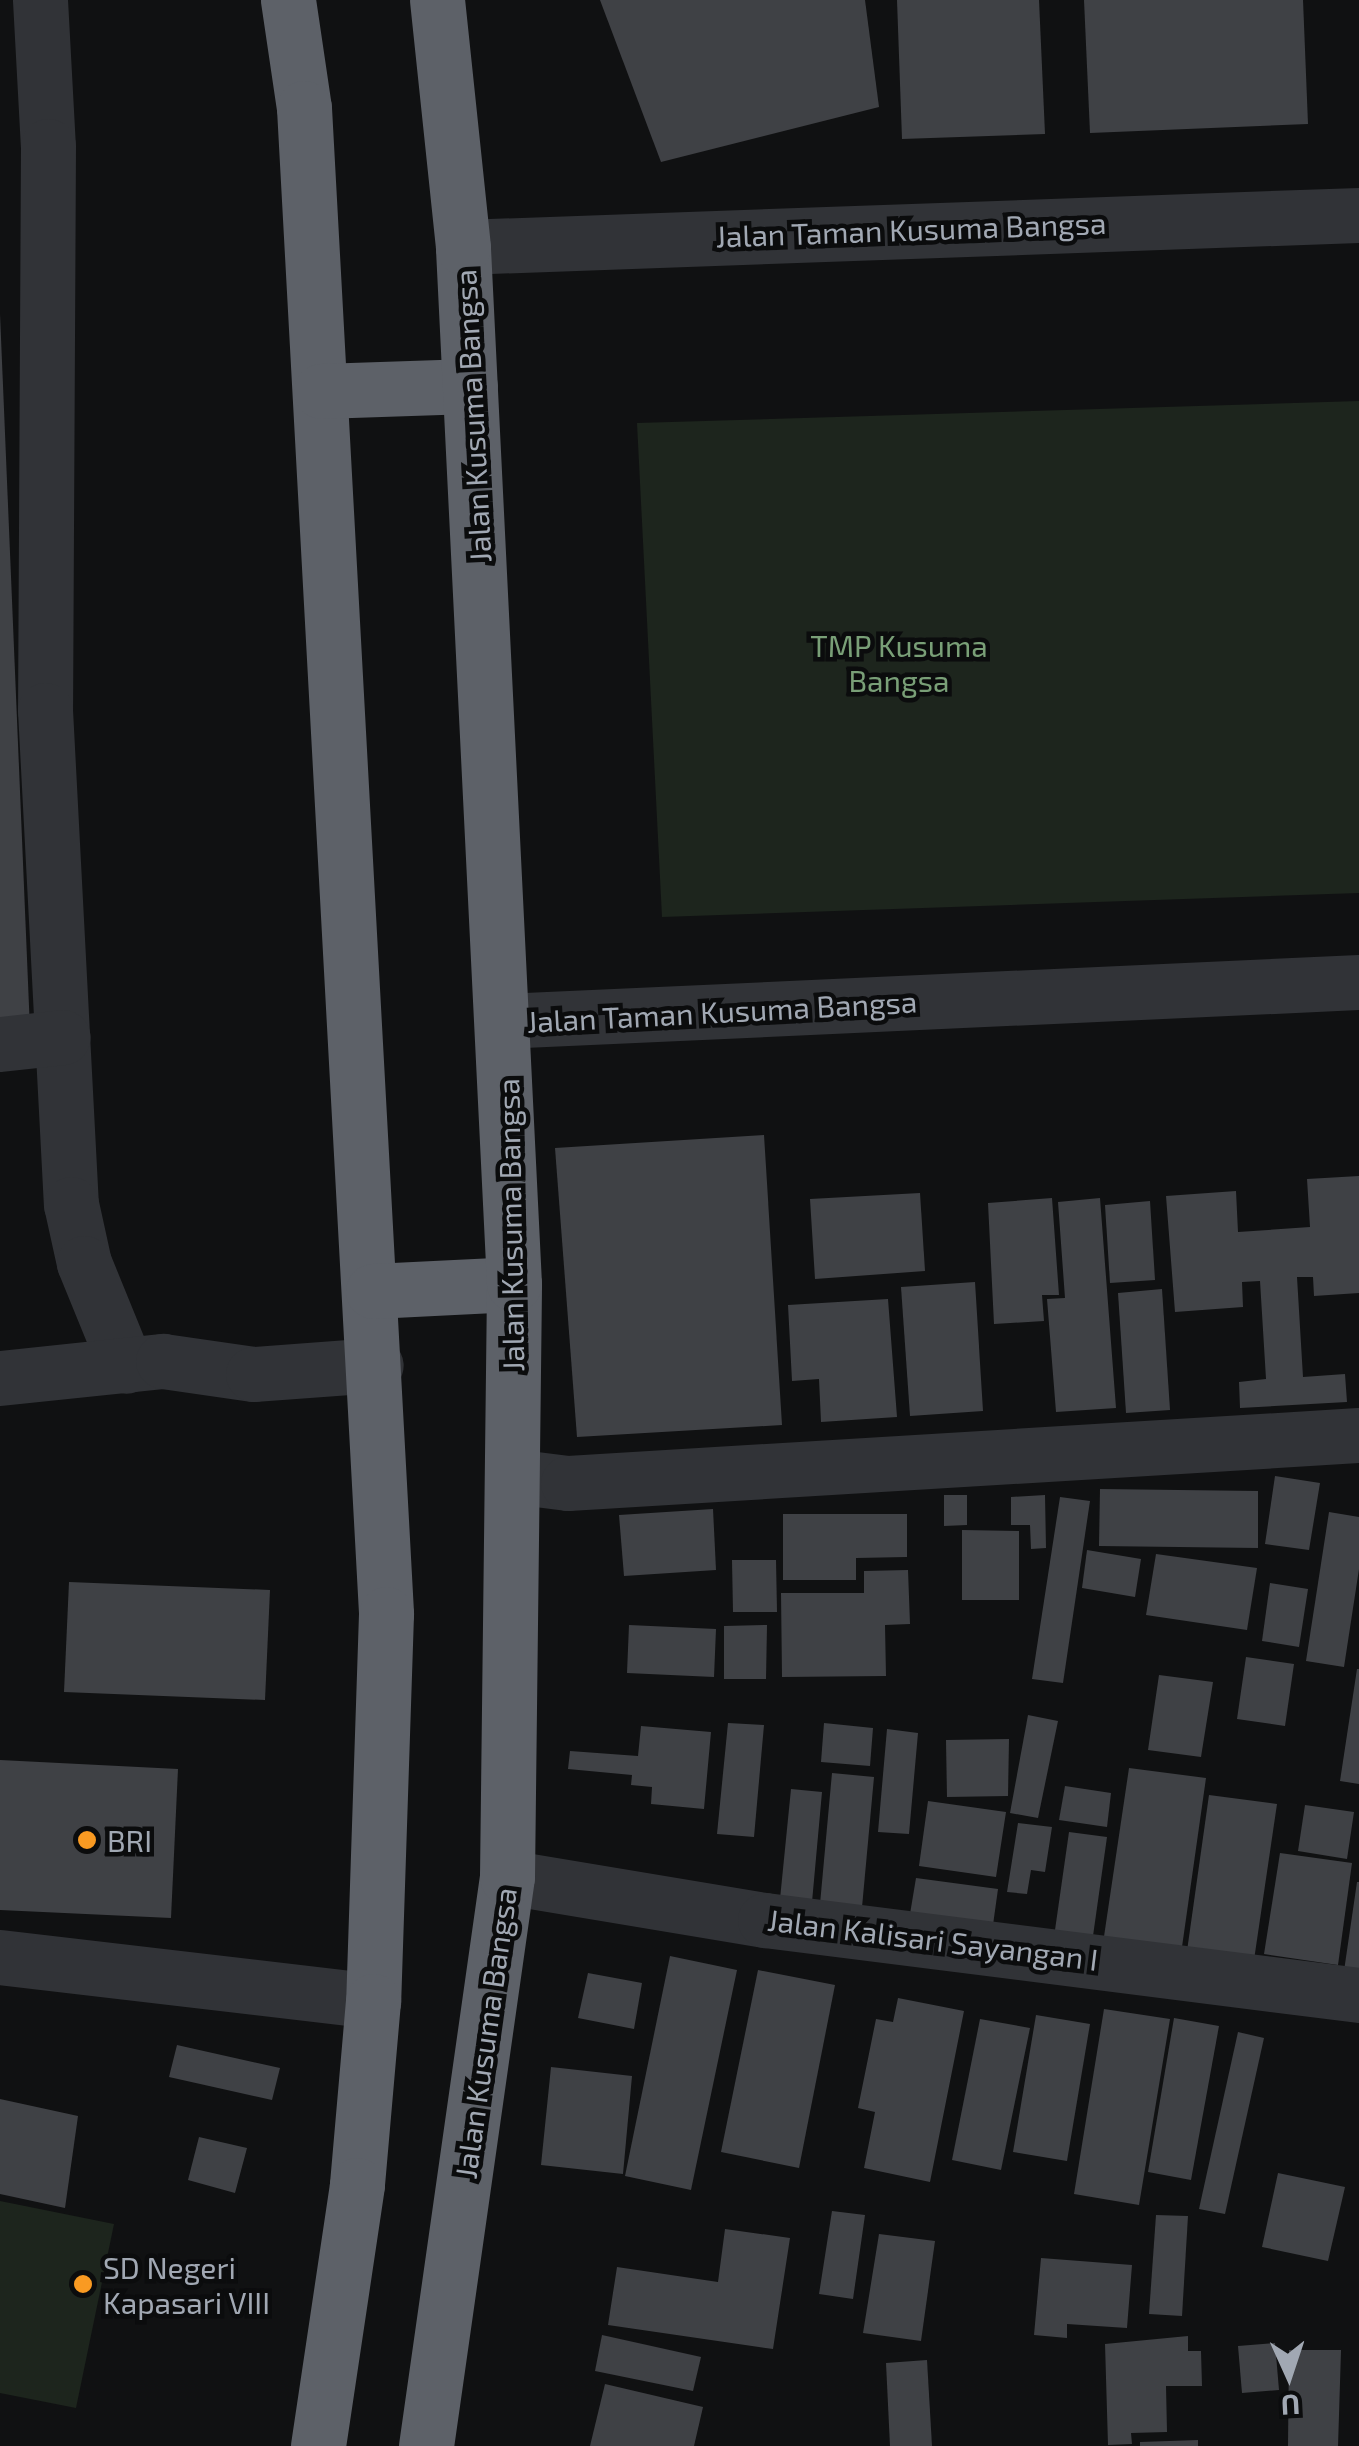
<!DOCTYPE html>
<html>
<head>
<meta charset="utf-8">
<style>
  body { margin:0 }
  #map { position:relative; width:1359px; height:2446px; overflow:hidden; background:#101112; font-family:"Exo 2",sans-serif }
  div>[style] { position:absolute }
  .green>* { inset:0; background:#1d251d }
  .building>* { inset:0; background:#3f4145 }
  .minor>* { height:55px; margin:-27.5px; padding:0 27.5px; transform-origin:27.5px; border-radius:27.5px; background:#313337 }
  .highway>* { height:55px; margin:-27.5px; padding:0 27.5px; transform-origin:27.5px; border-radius:27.5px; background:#5d6168 }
  .dots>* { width:28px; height:28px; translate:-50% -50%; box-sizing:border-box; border:5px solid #0b0c0d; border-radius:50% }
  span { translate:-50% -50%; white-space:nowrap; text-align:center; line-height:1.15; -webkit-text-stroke:9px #0b0c0d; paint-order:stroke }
  .street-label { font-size:30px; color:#a1a8b3 }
  .park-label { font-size:30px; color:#799f77 }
  .poi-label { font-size:30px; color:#a1a8b3 }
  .left { translate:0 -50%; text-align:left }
  .north { position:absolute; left:1239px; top:2326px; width:100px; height:100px; -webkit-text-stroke:8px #0b0c0d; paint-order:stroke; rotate:177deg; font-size:28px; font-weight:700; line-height:40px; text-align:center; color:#a1a8b3 }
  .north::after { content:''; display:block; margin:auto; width:35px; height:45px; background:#a1a8b3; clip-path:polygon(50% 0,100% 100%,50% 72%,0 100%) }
</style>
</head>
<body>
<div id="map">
  <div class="green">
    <div style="clip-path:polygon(1359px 401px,1359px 893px,662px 917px,637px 423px)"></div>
    <div style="clip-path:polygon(0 2201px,114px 2224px,76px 2408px,0 2393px)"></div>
  </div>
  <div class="building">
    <div style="clip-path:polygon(600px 0,865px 0,879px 107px,661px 162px)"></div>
    <div style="clip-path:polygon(897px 0,1039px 0,1045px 134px,902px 139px)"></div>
    <div style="clip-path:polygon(1084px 0,1303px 0,1308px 124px,1090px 133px)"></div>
    <div style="clip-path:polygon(0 314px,30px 1030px,0 1035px)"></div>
    <div style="clip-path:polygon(764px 1135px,782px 1425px,577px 1437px,555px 1148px)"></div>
    <div style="clip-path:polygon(1359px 1176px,1359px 1293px,1314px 1296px,1313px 1277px,1297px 1277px,1303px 1377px,1345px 1374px,1347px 1402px,1240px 1408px,1239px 1382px,1266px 1379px,1260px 1281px,1242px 1282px,1243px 1307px,1175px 1312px,1166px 1196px,1236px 1191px,1238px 1232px,1310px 1227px,1307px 1179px)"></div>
    <div style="clip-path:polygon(920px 1193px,925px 1271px,815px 1279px,810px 1199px)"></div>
    <div style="clip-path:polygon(1052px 1198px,1059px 1295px,1042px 1295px,1044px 1321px,994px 1324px,988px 1203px)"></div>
    <div style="clip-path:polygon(1100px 1198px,1116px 1408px,1056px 1412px,1047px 1299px,1065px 1298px,1058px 1202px)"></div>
    <div style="clip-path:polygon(1150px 1201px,1155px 1280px,1110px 1283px,1105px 1205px)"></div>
    <div style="clip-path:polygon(975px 1282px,983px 1411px,910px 1416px,901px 1287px)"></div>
    <div style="clip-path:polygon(1162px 1289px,1170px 1410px,1126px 1413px,1118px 1293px)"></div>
    <div style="clip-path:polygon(888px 1299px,897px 1417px,821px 1422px,819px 1379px,792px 1381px,788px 1305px)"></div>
    <div style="clip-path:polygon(1275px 1476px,1320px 1483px,1309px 1550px,1265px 1544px)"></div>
    <div style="clip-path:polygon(1100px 1489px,1258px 1491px,1258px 1548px,1099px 1546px)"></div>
    <div style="clip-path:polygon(944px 1495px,967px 1495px,967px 1525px,944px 1526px)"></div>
    <div style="clip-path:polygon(1045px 1495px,1046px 1548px,1031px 1549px,1030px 1525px,1011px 1525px,1011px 1497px)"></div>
    <div style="clip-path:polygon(1060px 1497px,1090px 1501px,1063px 1683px,1032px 1679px)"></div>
    <div style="clip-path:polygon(713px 1509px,716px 1570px,624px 1576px,619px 1515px)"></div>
    <div style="clip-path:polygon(1329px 1512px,1359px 1517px,1359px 1569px,1344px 1667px,1306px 1661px)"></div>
    <div style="clip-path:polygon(783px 1514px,907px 1514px,907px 1557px,856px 1558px,856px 1580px,783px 1580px)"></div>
    <div style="clip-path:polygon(962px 1530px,1019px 1531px,1019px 1600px,962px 1600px)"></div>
    <div style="clip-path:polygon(1087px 1550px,1141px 1559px,1135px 1597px,1082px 1588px)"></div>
    <div style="clip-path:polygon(1156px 1554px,1257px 1568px,1247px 1630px,1146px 1615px)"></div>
    <div style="clip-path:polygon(732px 1560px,776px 1560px,777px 1612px,733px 1612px)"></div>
    <div style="clip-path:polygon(908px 1570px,910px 1624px,885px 1625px,886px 1676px,782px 1677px,781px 1593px,864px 1593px,864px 1571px)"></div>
    <div style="clip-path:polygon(69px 1582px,270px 1590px,265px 1700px,64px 1692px)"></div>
    <div style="clip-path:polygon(1270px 1583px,1308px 1589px,1299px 1647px,1262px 1641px)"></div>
    <div style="clip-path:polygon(629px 1625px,716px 1629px,714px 1677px,627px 1673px)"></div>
    <div style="clip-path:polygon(767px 1625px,766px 1679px,724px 1679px,724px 1626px)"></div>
    <div style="clip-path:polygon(1246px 1657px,1294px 1664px,1285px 1726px,1237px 1719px)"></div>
    <div style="clip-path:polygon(1357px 1669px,1359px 1669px,1359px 1784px,1340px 1781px)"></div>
    <div style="clip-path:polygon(1159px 1675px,1213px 1682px,1201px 1757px,1148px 1750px)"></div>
    <div style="clip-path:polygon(1028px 1715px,1058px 1721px,1038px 1818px,1010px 1813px)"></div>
    <div style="clip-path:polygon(728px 1723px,764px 1725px,754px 1837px,717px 1834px)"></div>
    <div style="clip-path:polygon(824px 1723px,873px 1728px,870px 1766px,821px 1762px)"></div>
    <div style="clip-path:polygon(641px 1726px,711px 1732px,704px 1809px,651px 1804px,652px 1787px,631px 1785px,632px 1775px,568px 1769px,570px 1751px,638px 1756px)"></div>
    <div style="clip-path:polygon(887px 1729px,918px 1733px,909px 1834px,878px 1832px)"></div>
    <div style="clip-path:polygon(1009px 1739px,1008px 1796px,947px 1797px,946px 1740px)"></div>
    <div style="clip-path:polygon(0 1760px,178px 1769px,171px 1918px,0 1910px)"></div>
    <div style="clip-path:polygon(1129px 1768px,1206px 1778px,1180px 1961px,1102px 1950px)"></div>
    <div style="clip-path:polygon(832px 1773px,874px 1777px,861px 1918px,819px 1915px)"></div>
    <div style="clip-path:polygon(1065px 1786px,1111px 1793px,1107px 1827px,1059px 1820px)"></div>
    <div style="clip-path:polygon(791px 1789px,822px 1792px,812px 1902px,780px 1899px)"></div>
    <div style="clip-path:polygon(1209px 1795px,1277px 1804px,1254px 1960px,1187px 1951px)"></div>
    <div style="clip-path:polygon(928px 1801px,1006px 1812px,996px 1877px,919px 1866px)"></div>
    <div style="clip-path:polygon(1305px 1805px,1354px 1812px,1347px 1859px,1298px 1851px)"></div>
    <div style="clip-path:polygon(1018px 1823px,1052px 1827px,1045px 1872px,1031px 1870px,1027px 1894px,1007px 1892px)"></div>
    <div style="clip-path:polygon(1069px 1832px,1107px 1837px,1091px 1950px,1053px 1944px)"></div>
    <div style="clip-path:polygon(1280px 1853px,1352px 1863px,1338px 1965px,1264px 1954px)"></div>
    <div style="clip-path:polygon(916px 1878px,998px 1889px,992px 1932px,909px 1920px)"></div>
    <div style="clip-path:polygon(1357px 1882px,1359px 1882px,1359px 1973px,1344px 1971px)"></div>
    <div style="clip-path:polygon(670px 1956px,737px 1970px,691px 2190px,625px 2176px)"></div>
    <div style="clip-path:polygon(758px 1970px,835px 1985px,799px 2168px,721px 2152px)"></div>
    <div style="clip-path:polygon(588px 1973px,642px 1983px,634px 2029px,578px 2018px)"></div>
    <div style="clip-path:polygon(898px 1998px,964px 2011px,930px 2182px,864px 2168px,875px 2112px,858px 2108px,876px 2019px,893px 2022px)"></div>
    <div style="clip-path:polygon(1104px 2009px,1170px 2019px,1139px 2205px,1074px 2194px)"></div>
    <div style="clip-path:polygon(1036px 2015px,1090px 2024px,1067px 2161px,1013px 2152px)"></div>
    <div style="clip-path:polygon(1174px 2018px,1219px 2026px,1191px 2180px,1148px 2172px)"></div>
    <div style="clip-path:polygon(980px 2019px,1030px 2028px,1001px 2170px,952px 2160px)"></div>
    <div style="clip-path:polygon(1238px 2032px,1264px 2038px,1225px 2214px,1199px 2209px)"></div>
    <div style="clip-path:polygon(177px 2045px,280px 2068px,272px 2100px,169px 2077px)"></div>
    <div style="clip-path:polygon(551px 2067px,632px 2076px,623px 2174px,541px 2165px)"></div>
    <div style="clip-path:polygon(0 2099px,78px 2116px,65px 2208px,0 2194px)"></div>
    <div style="clip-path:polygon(199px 2137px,247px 2148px,235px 2193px,188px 2180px)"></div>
    <div style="clip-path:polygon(1278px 2173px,1345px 2187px,1328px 2261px,1262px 2247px)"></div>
    <div style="clip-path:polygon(832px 2211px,865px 2215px,853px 2299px,819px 2294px)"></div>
    <div style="clip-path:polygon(1156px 2215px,1188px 2216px,1182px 2316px,1149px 2314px)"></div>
    <div style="clip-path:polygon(725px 2229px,790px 2238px,773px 2349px,608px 2325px,617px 2267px,718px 2282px)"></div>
    <div style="clip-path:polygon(879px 2234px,935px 2241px,921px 2341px,863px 2333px)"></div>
    <div style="clip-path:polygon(1041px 2258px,1132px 2265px,1127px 2328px,1067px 2324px,1067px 2338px,1034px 2335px)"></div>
    <div style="clip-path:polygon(602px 2335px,701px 2357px,693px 2391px,595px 2371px)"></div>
    <div style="clip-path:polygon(1188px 2336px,1188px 2351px,1201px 2351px,1202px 2386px,1166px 2386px,1167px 2432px,1131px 2433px,1132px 2444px,1108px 2445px,1105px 2344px)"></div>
    <div style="clip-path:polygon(1275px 2343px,1279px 2390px,1242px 2393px,1238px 2346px)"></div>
    <div style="clip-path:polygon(1289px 2350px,1341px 2350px,1338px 2446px,1288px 2446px)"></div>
    <div style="clip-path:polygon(927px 2360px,932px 2446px,890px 2446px,886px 2363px)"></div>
    <div style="clip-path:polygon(605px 2384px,703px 2407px,694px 2446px,590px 2446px)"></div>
    <div style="clip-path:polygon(1198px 2440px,1198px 2446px,1140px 2446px,1140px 2442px)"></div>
  </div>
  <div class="minor">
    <div style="left:40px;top:0;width:146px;rotate:86.9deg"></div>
    <div style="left:48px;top:146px;width:564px;rotate:90.3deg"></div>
    <div style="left:45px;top:710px;width:495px;rotate:87deg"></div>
    <div style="left:71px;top:1204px;width:60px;rotate:77.6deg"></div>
    <div style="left:84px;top:1263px;width:111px;rotate:67.8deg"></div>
    <div style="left:463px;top:247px;width:897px;rotate:-2.05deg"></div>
    <div style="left:504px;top:1021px;width:856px;rotate:-2.61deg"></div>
    <div style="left:0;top:1044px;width:63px;rotate:-6.3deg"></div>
    <div style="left:0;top:1378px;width:164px;rotate:-6deg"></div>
    <div style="left:163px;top:1361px;width:91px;rotate:8.2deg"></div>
    <div style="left:253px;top:1374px;width:123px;rotate:-4.2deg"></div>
    <div style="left:512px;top:1476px;width:56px;rotate:7.1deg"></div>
    <div style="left:568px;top:1483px;width:792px;rotate:-3.47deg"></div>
    <div style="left:507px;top:1877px;width:262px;rotate:9.5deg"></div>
    <div style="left:765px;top:1920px;width:599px;rotate:7.2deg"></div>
    <div style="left:0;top:1957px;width:376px;rotate:6.7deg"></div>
  </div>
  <div class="highway">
    <div style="left:288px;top:0;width:109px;rotate:81.6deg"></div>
    <div style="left:304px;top:108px;width:1508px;rotate:86.88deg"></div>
    <div style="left:386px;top:1614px;width:387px;rotate:91.9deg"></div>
    <div style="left:373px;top:2001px;width:185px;rotate:95deg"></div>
    <div style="left:357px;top:2185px;width:264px;rotate:98.5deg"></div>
    <div style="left:321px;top:391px;width:149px;rotate:-1.9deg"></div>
    <div style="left:373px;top:1291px;width:141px;rotate:-2.8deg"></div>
    <div style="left:426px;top:2446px;width:575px;rotate:-81.9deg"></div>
    <div style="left:507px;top:1877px;width:593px;rotate:-89.32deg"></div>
    <div style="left:514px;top:1284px;width:1038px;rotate:-92.82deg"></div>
    <div style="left:463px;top:247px;width:248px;rotate:-96deg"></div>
  </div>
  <div class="dots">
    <div style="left:87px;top:1840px;background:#f99a22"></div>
    <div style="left:83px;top:2284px;background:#f99a22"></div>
  </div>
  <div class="street-label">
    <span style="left:911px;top:229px;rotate:-2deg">Jalan Taman Kusuma Bangsa</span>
    <span style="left:472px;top:416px;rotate:-93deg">Jalan Kusuma Bangsa</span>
    <span style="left:722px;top:1011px;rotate:-3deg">Jalan Taman Kusuma Bangsa</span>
    <span style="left:510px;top:1225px;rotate:-91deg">Jalan Kusuma Bangsa</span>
    <span style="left:933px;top:1939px;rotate:7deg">Jalan Kalisari Sayangan I</span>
    <span style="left:485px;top:2033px;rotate:-82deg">Jalan Kusuma Bangsa</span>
  </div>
  <div class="park-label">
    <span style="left:899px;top:662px">TMP Kusuma<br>Bangsa</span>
  </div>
  <div class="poi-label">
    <span class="left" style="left:107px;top:1840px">BRI</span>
    <span class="left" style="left:103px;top:2284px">SD Negeri<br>Kapasari VIII</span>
  </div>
  <div class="north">U</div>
</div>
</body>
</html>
